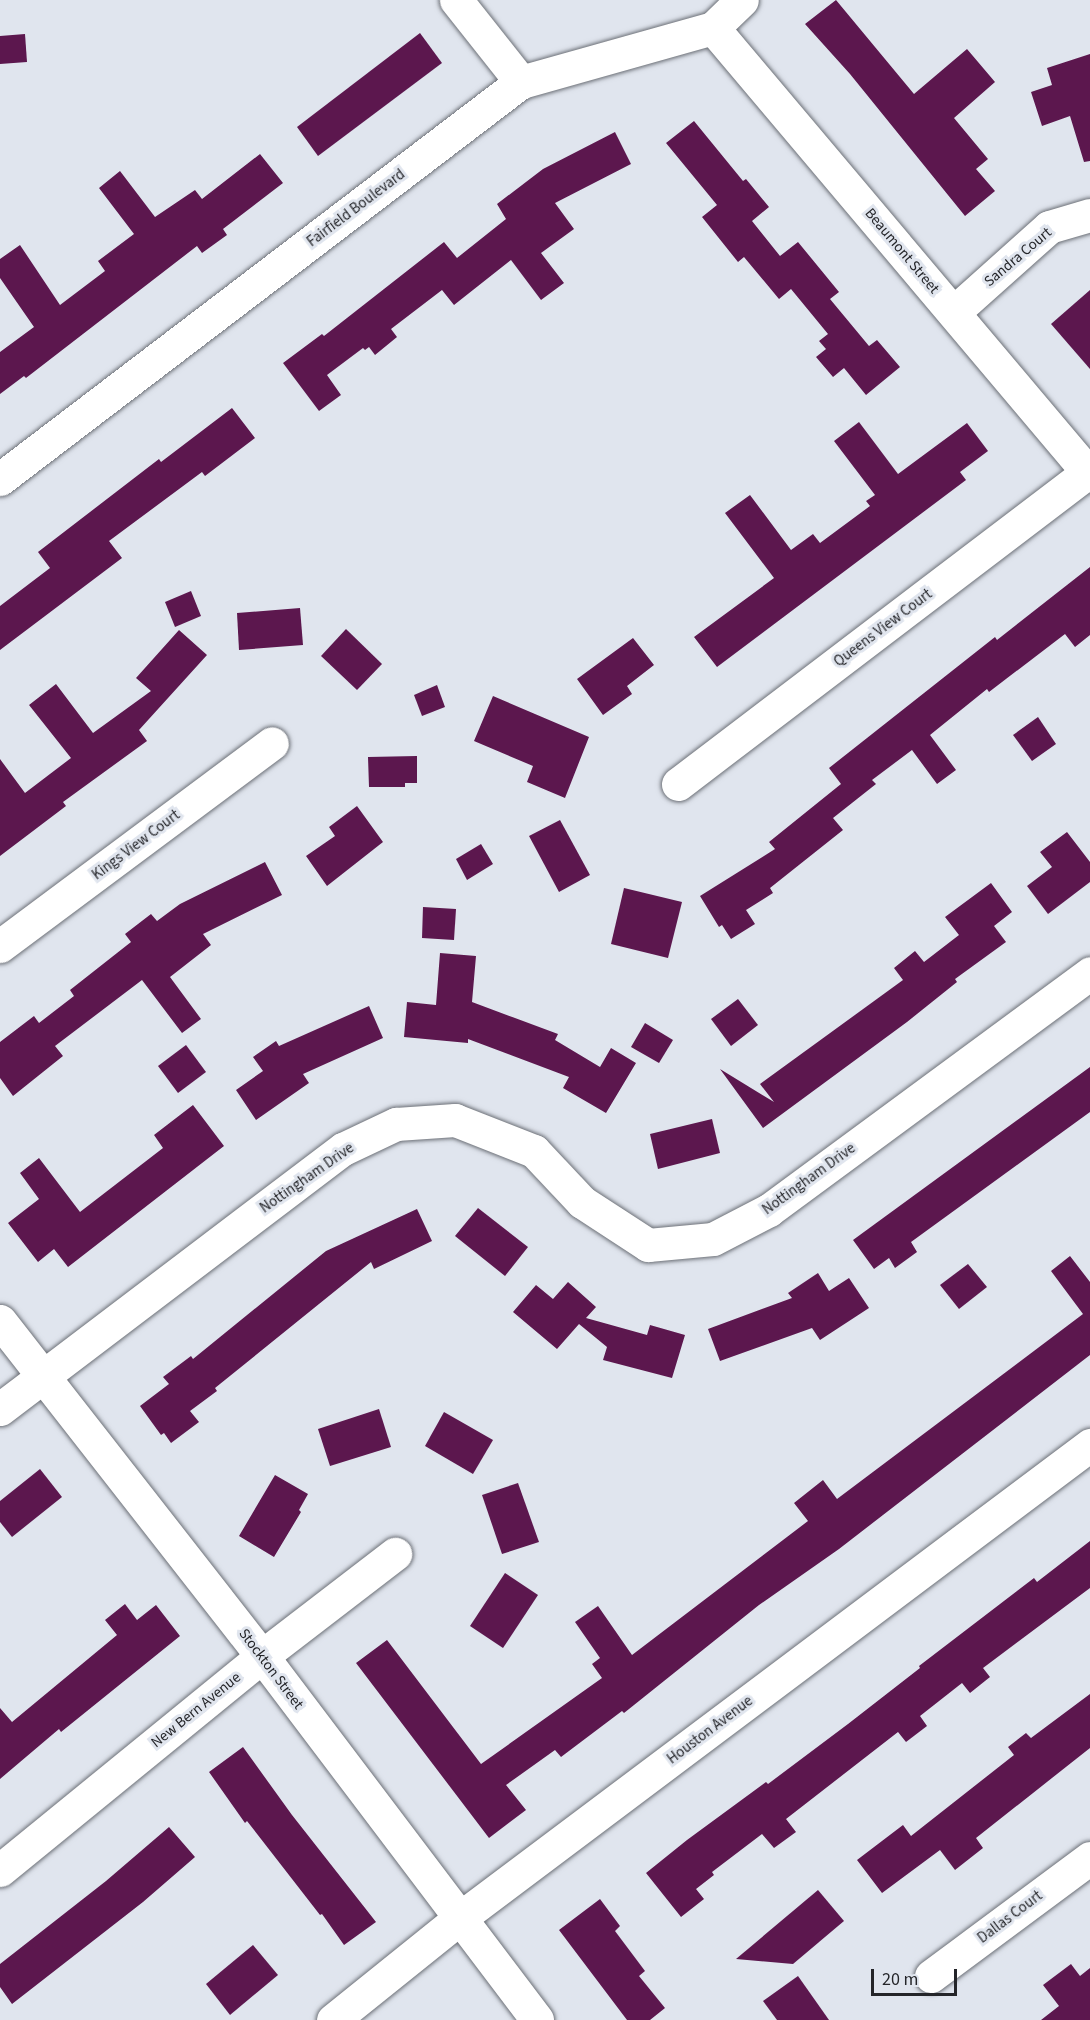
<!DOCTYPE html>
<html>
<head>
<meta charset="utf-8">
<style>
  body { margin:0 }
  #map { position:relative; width:1090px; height:2020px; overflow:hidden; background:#e0e5ee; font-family:"Source Sans 3",sans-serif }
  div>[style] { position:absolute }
  .building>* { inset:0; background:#5c174e }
  .roads { filter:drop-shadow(0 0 2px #6c7077) drop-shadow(0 0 2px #6c7077) }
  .minor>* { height:33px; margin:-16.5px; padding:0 16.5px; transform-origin:16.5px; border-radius:16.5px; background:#fff }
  span { translate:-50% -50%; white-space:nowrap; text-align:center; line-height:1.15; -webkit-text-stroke:6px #e0e5ee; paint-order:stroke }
  .street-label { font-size:15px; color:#242529 }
  .scale { position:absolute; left:871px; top:1969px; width:86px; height:27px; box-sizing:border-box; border:3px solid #242529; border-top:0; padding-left:8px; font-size:18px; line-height:21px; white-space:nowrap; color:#242529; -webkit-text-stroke:4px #e0e5ee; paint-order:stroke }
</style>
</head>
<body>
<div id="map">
  <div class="building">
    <div style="clip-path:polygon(836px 0,914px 94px,967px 49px,995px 82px,954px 118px,988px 159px,976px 169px,995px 191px,965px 216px,850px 74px,805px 24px)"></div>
    <div style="clip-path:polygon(420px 33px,442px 63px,318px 156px,297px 127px)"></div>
    <div style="clip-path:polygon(25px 34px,27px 62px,0 64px,0 36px)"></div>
    <div style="clip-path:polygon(1090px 54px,1090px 161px,1084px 162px,1070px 116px,1042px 126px,1031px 92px,1052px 85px,1047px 68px)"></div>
    <div style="clip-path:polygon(694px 121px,743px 181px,746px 179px,769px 207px,752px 221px,780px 256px,798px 242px,839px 292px,830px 299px,869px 346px,877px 340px,900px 367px,866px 395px,844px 368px,833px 377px,816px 357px,826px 349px,819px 341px,828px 334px,791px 289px,779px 299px,744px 257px,738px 262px,702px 217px,717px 205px,666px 143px)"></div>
    <div style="clip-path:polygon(615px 132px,631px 164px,555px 203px,574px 229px,541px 253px,564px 283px,541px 300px,511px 260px,454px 305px,442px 290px,391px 329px,397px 337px,375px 355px,369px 347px,365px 350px,363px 348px,327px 375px,341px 395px,319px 411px,283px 363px,322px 334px,324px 336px,444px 242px,457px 258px,506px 219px,497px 204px,543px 169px)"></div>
    <div style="clip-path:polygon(260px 154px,283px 183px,223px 229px,227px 235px,202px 253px,197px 246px,26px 378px,24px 376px,0 394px,0 352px,34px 327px,0 278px,0 259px,20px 245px,60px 305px,105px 271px,98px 261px,134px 234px,99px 188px,120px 171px,155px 217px,195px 190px,202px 199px)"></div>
    <div style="clip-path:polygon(1090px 290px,1090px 369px,1051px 324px)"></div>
    <div style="clip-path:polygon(232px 408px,255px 438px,205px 476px,202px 472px,109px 541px,122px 558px,0 650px,0 606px,50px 568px,38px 552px,159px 459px,161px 462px)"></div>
    <div style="clip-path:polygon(859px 422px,898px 474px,967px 423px,988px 451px,960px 472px,966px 480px,717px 667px,694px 637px,774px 578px,725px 513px,750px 495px,791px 550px,813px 534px,820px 543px,870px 506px,866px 501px,875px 495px,834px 441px)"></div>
    <div style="clip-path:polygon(1090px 567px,1090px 635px,1075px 647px,1065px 634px,989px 692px,987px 689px,930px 735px,956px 770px,937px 784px,912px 750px,872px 780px,876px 784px,833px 818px,843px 830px,770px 888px,773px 893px,746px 910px,755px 924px,731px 939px,722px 925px,719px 927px,700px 896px,775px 849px,769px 842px,841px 784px,829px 768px,995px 637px,997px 640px)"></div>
    <div style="clip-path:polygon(191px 591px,201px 616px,175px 627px,165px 602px)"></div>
    <div style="clip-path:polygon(300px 608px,303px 645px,239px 650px,237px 613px)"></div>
    <div style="clip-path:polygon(346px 629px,382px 664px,357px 690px,321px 656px)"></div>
    <div style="clip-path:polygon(179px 630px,207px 655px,139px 730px,147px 741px,63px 802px,66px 806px,0 856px,0 759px,25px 793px,71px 758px,29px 705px,56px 684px,93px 733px,151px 691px,136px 678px)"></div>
    <div style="clip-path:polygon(633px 638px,654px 665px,627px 686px,632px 694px,603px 715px,577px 679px)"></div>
    <div style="clip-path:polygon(437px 685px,445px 707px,422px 716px,414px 695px)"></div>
    <div style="clip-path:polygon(493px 696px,589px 737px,565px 798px,527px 782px,533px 766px,474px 741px)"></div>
    <div style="clip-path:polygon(1038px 717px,1056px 744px,1032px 761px,1013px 735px)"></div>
    <div style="clip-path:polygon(417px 756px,417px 783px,405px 783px,405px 787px,369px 787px,368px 757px)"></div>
    <div style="clip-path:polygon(357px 806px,383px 842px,327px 886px,306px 856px,335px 836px,329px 827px)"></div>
    <div style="clip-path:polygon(560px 820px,590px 875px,559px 892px,529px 836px)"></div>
    <div style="clip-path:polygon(1067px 832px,1090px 862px,1090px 882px,1048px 914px,1027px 886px,1052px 867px,1040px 852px)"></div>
    <div style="clip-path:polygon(481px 844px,493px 864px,467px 880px,456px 859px)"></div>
    <div style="clip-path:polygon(265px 862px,282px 895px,203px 934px,211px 945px,170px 977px,201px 1019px,182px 1033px,142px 980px,55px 1046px,63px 1056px,13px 1096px,0 1078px,0 1042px,34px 1016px,39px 1023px,74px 996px,70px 990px,131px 942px,125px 934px,151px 914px,157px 921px,180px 904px)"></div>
    <div style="clip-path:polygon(991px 883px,1012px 912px,994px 926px,1006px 942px,955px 979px,957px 982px,907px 1022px,763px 1128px,720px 1069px,774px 1102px,760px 1084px,903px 980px,894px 968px,915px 951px,924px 962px,959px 935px,945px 917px)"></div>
    <div style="clip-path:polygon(624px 888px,682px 902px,668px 958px,611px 944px)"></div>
    <div style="clip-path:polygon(423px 907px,456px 909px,454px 940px,422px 938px)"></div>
    <div style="clip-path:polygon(440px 953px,476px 956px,472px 1002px,558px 1034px,555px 1040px,600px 1067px,611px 1048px,636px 1063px,606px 1113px,563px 1088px,569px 1077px,468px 1039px,468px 1043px,404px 1037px,407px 1002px,436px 1005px)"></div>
    <div style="clip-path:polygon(738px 999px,758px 1025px,731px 1046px,711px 1019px)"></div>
    <div style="clip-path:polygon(369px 1006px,383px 1038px,303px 1074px,309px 1083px,256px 1120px,236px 1090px,263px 1071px,253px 1057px,276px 1041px,279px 1046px)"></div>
    <div style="clip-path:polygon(645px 1023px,673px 1040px,659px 1063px,631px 1047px)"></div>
    <div style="clip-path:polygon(186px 1045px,206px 1072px,178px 1093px,158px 1066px)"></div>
    <div style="clip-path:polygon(1090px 1067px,1090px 1112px,911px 1242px,917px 1252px,895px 1268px,889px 1258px,874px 1269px,853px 1240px)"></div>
    <div style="clip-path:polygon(193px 1105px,224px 1146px,68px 1267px,54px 1249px,38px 1262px,8px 1223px,39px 1199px,20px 1173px,39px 1158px,80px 1212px,163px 1148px,154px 1135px)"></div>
    <div style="clip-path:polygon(712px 1119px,720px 1153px,658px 1169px,650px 1134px)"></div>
    <div style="clip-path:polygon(478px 1208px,528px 1247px,505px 1276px,455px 1236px)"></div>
    <div style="clip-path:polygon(417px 1209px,432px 1241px,374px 1269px,371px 1262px,215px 1388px,217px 1391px,190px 1411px,199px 1422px,171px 1443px,164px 1433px,161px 1435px,140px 1406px,169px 1384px,163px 1377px,191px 1356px,193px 1359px,326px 1251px)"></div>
    <div style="clip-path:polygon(1070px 1256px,1090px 1282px,1090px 1355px,839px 1549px,759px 1605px,624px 1713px,622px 1711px,561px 1757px,555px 1750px,506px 1785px,526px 1810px,489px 1838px,356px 1663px,387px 1640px,481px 1764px,602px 1678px,592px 1664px,600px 1658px,575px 1622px,598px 1606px,632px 1655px,808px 1521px,794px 1503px,823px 1480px,837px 1499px,1083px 1314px,1051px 1271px)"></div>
    <div style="clip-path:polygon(968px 1264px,987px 1287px,959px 1309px,940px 1285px)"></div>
    <div style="clip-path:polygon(818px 1273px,829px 1291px,849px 1278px,869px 1308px,820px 1340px,812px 1328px,720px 1361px,708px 1329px,792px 1298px,788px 1293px)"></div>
    <div style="clip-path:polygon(568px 1282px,596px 1307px,586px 1318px,647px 1335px,650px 1325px,685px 1335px,672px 1378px,603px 1360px,607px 1347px,579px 1324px,557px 1349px,513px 1312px,536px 1285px,553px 1299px)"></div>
    <div style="clip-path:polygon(379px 1409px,391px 1447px,330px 1466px,318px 1429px)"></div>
    <div style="clip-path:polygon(444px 1412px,493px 1440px,473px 1474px,425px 1446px)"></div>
    <div style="clip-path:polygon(40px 1469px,62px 1497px,12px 1537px,0 1522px,0 1501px)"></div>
    <div style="clip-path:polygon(275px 1475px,308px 1494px,299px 1510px,301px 1512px,274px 1557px,239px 1536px)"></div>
    <div style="clip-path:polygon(518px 1483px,539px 1542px,502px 1554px,482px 1495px)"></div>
    <div style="clip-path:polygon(1090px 1541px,1090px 1588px,983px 1668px,990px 1677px,970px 1693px,962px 1683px,920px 1716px,927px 1726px,906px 1742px,898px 1732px,786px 1819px,796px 1832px,774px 1848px,762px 1834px,712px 1872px,714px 1875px,696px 1889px,704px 1899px,681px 1917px,646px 1873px,687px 1840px,766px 1782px,768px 1784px,848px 1724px,920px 1668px,919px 1666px,1034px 1578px,1037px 1582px)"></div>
    <div style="clip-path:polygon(505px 1573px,538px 1595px,503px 1648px,470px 1626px)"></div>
    <div style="clip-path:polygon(125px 1604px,137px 1620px,156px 1605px,180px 1636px,61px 1732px,59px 1729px,0 1779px,0 1708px,12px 1722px,117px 1635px,105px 1620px)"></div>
    <div style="clip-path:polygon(1090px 1694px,1090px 1748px,976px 1838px,983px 1848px,955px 1870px,940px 1850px,882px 1893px,857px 1860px,903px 1825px,911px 1836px,1014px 1755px,1008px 1747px,1026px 1733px,1031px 1738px)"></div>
    <div style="clip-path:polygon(243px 1747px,292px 1815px,376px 1922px,344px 1945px,322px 1914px,320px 1915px,247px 1821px,245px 1823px,209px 1772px)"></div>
    <div style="clip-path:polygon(169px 1827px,195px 1857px,143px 1902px,12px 2004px,0 1987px,0 1964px,106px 1881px)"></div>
    <div style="clip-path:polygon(818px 1890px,844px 1921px,793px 1964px,736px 1959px)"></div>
    <div style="clip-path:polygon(600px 1899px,620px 1926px,615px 1931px,645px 1971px,639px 1976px,665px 2008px,650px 2020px,627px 2020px,559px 1930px)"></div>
    <div style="clip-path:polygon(253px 1945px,278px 1975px,230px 2015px,206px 1984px)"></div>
    <div style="clip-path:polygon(1071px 1964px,1080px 1976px,1090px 1968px,1090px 2020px,1041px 2020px,1059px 2006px,1043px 1985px)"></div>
    <div style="clip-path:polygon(798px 1976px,829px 2020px,777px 2020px,763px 2001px)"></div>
  </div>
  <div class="roads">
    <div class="minor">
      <div style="left:456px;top:0;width:105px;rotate:51.6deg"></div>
      <div style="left:713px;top:28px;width:585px;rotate:49.86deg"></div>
      <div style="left:954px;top:312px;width:127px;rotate:-41.8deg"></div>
      <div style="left:1049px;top:227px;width:43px;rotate:-16.3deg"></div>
      <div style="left:0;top:479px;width:655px;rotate:-37.31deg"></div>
      <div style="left:521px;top:82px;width:199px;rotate:-15.7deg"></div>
      <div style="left:713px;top:28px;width:40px;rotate:-44deg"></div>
      <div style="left:678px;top:784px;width:515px;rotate:-37.27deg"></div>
      <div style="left:0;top:946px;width:339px;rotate:-36.7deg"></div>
      <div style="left:0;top:1321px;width:425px;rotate:52deg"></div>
      <div style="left:262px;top:1656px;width:456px;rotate:52.9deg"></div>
      <div style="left:0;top:1409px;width:430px;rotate:-37.2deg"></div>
      <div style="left:343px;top:1149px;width:59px;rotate:-25.3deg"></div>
      <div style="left:396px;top:1124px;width:59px;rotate:-3.9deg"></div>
      <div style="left:455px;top:1120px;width:85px;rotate:21.4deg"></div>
      <div style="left:534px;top:1151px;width:70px;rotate:46.7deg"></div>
      <div style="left:582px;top:1202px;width:79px;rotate:33.1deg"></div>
      <div style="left:648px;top:1245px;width:65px;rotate:-5.3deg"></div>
      <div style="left:713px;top:1239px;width:63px;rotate:-27.4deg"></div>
      <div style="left:769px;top:1210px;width:399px;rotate:-36.4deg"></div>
      <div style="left:0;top:1870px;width:338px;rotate:-39.2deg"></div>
      <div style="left:262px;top:1656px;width:168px;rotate:-37.5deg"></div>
      <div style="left:931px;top:1976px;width:198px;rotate:-36.6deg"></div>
      <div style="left:333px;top:2020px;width:163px;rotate:-38.8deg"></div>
      <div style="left:460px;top:1918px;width:788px;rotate:-36.9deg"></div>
    </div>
  </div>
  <div class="street-label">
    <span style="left:356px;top:208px;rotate:-37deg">Fairfield Boulevard</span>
    <span style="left:902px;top:251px;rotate:50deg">Beaumont Street</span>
    <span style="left:1018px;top:257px;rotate:-40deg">Sandra Court</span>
    <span style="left:883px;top:628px;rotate:-37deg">Queens View Court</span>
    <span style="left:136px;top:845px;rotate:-37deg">Kings View Court</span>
    <span style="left:307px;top:1178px;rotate:-35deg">Nottingham Drive</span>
    <span style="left:809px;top:1179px;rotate:-36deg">Nottingham Drive</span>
    <span style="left:271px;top:1669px;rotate:53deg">Stockton Street</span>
    <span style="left:196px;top:1710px;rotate:-39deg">New Bern Avenue</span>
    <span style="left:710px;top:1730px;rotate:-37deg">Houston Avenue</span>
    <span style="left:1010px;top:1917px;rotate:-37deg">Dallas Court</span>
  </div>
  <div class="scale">20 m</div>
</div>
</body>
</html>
